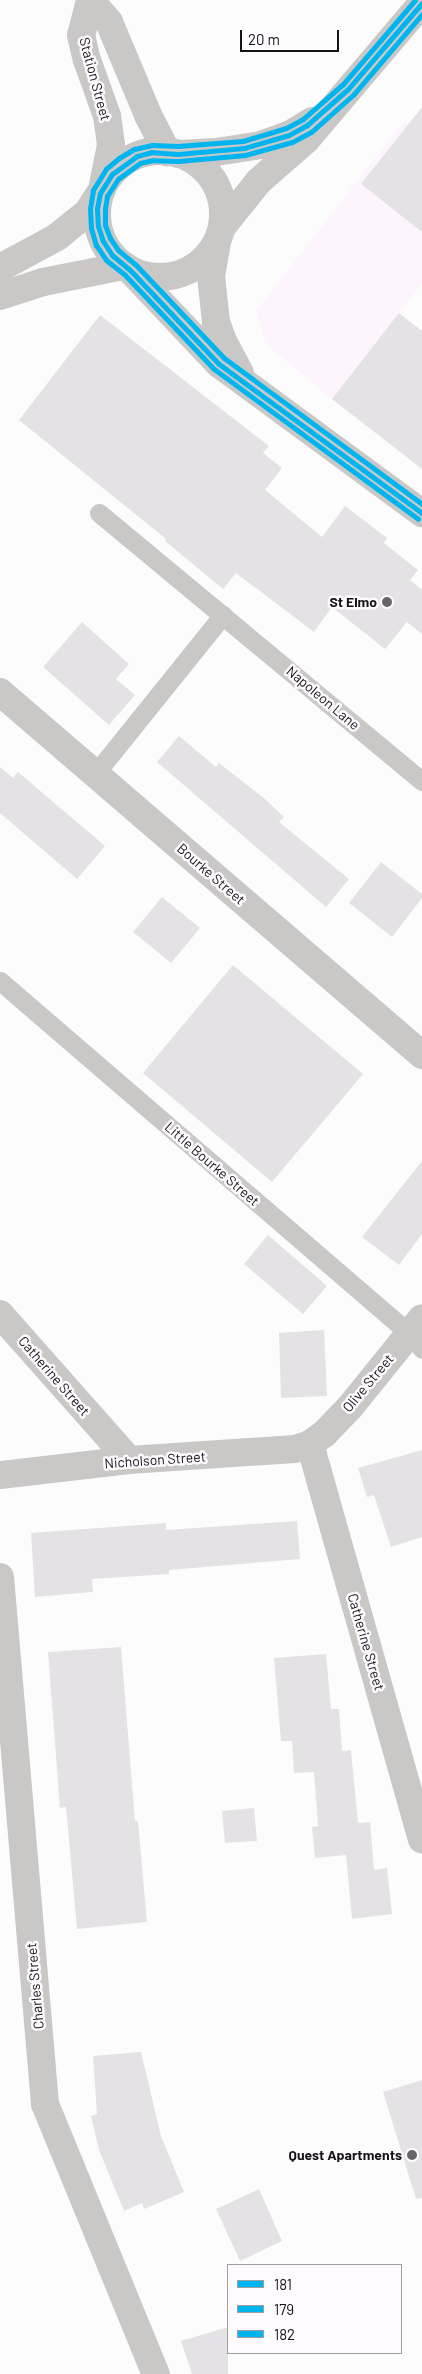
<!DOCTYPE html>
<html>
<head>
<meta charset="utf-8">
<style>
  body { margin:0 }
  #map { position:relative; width:422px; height:2374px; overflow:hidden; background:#fdfcfd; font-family:Barlow,sans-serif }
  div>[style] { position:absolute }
  .built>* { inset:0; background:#fdf4fe }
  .building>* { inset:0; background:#e5e2e6 }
  .lane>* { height:19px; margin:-9.5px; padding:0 9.5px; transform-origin:9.5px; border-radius:9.5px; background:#c9c8c6 }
  .street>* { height:28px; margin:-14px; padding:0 14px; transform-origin:14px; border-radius:14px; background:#c9c8c6 }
  .street>.ring { margin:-14px; padding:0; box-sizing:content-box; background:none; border:28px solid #c9c8c6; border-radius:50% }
  .bus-1>* { height:5px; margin:-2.5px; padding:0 2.5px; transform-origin:2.5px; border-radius:2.5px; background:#00b5ef }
  .bus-2>* { height:5px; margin:-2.5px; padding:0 2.5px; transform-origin:2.5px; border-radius:2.5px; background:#00b5ef }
  .bus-3>* { height:5px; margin:-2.5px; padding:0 2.5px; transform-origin:2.5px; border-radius:2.5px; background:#00b5ef }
  .dots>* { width:14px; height:14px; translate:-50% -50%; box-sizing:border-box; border:2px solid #fdfbfe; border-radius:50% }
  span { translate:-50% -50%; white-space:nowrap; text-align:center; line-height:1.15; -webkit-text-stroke:5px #fdfbfe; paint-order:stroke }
  .street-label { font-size:14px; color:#171218 }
  .poi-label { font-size:14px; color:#171218; font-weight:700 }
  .right { translate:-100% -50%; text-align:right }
  .legend { position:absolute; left:227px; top:2264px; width:175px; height:90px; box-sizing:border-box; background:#fdfbfe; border:1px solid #a19ea2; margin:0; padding:6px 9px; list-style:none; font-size:15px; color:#171218 }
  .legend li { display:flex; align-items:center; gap:10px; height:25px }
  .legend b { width:25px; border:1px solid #a19ea2 }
  .scale { position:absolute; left:240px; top:30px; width:99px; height:22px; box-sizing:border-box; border:2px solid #171218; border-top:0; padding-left:6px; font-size:15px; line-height:18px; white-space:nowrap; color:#171218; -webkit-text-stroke:4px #fdfbfe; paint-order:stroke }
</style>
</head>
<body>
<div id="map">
  <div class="built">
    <div style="clip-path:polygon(405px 120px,422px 132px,422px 284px,332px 399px,266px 344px,256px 311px)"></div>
  </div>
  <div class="building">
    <div style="clip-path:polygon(422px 107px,422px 232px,361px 184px)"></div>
    <div style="clip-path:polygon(399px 313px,422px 331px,422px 469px,332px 399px)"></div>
    <div style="clip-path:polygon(100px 315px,269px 446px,263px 453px,282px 468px,265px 490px,322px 537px,345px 506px,387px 538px,384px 543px,418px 570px,410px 580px,422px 590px,422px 634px,407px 622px,385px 649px,332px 607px,314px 632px,236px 573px,223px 589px,165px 541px,166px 539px,19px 420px)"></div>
    <div style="clip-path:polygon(82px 622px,129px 664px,116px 679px,135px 695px,109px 725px,43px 667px)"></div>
    <div style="clip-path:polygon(179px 736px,216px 767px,219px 763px,265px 799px,284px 817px,279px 822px,349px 879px,326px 907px,157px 762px)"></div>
    <div style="clip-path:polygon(0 767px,13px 778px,18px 772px,105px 846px,77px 879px,0 813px)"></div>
    <div style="clip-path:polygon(381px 862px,422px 894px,422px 898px,392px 937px,349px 903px)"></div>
    <div style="clip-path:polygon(162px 897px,200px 928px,171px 963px,133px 932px)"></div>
    <div style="clip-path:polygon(233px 965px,363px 1074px,272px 1182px,143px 1073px)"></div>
    <div style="clip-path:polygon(422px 1161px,422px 1234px,399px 1265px,362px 1237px)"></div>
    <div style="clip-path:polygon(268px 1235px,327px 1286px,303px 1314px,244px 1264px)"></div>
    <div style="clip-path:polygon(324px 1330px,327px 1396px,281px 1398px,279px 1333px)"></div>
    <div style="clip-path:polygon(422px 1450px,422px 1537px,391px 1547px,374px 1495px,367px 1497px,358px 1468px)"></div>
    <div style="clip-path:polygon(297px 1521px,300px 1559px,169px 1570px,169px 1574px,92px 1579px,93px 1592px,35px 1597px,31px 1533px,166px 1523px,166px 1530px)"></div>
    <div style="clip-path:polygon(121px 1647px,135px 1821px,138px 1821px,147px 1922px,77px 1929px,66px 1807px,60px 1808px,48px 1652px)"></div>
    <div style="clip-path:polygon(326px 1654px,331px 1709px,339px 1709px,342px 1751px,351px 1750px,358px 1823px,370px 1822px,374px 1870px,387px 1868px,392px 1914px,352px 1919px,346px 1855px,315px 1858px,312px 1827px,318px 1826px,314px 1772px,294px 1773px,292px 1741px,281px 1741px,274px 1658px)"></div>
    <div style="clip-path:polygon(254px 1808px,257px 1841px,225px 1843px,222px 1811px)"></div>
    <div style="clip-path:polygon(141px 2052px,161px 2136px,184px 2192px,144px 2209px,142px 2203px,124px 2211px,99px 2150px,91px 2116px,97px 2114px,93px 2056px)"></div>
    <div style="clip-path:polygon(422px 2080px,422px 2198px,416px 2199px,383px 2092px)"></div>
    <div style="clip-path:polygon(259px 2189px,282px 2241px,240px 2261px,216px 2209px)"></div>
    <div style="clip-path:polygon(228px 2327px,228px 2374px,192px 2374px,181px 2341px)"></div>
  </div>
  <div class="lane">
    <div style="left:99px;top:513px;width:420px;rotate:39.7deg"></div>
    <div style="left:95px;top:774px;width:204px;rotate:-51.2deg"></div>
    <div style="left:0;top:981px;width:541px;rotate:40.73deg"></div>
    <div style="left:410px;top:1334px;width:19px;rotate:51deg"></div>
  </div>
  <div class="street">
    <div style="left:90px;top:0;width:36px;rotate:104deg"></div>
    <div style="left:81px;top:35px;width:26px;rotate:77deg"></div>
    <div style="left:87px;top:60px;width:59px;rotate:70.3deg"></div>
    <div style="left:107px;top:116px;width:29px;rotate:82deg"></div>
    <div style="left:111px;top:145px;width:41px;rotate:101.3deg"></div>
    <div style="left:90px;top:0;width:29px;rotate:49deg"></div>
    <div style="left:109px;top:22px;width:101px;rotate:67.2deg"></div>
    <div style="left:148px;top:115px;width:42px;rotate:62.8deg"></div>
    <div class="ring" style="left:97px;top:151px;width:98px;height:98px"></div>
    <div style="left:178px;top:154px;width:38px;rotate:-3deg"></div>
    <div style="left:216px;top:152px;width:46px;rotate:-8.8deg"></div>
    <div style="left:261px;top:145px;width:30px;rotate:-20deg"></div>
    <div style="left:289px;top:135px;width:27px;rotate:-31deg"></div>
    <div style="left:222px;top:227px;width:59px;rotate:-51.2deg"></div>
    <div style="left:259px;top:181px;width:62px;rotate:-41.1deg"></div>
    <div style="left:306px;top:140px;width:180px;rotate:-49.7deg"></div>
    <div style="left:217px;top:242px;width:35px;rotate:100deg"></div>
    <div style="left:211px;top:276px;width:46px;rotate:83.8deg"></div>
    <div style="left:216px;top:322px;width:20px;rotate:70deg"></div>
    <div style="left:223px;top:341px;width:36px;rotate:62deg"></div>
    <div style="left:0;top:268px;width:65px;rotate:-28.5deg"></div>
    <div style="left:57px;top:237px;width:38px;rotate:-39deg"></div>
    <div style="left:87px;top:213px;width:24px;rotate:-57deg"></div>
    <div style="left:130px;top:270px;width:129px;rotate:46.6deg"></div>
    <div style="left:219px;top:364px;width:252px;rotate:36.3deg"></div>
    <div style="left:0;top:296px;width:45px;rotate:-18deg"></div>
    <div style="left:43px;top:282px;width:83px;rotate:-11.2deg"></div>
    <div style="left:0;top:692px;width:557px;rotate:40.7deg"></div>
    <div style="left:0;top:1314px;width:195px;rotate:48.5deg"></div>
    <div style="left:310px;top:1444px;width:411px;rotate:74.2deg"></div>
    <div style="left:0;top:1475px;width:130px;rotate:-6.6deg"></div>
    <div style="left:129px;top:1460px;width:166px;rotate:-3.8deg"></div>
    <div style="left:295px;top:1449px;width:16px;rotate:-18deg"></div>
    <div style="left:310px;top:1444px;width:17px;rotate:-36deg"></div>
    <div style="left:324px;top:1434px;width:37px;rotate:-46deg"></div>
    <div style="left:350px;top:1407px;width:114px;rotate:-51deg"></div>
    <div style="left:0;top:1577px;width:529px;rotate:85.12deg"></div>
    <div style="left:45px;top:2104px;width:292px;rotate:67.7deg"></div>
  </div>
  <div class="bus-1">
    <div style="left:422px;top:3px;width:113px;rotate:130.7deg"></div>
    <div style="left:348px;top:89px;width:55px;rotate:138.7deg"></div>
    <div style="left:307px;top:125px;width:21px;rotate:151deg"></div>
    <div style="left:289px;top:135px;width:47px;rotate:163.9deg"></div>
    <div style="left:244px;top:148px;width:66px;rotate:174.8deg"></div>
    <div style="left:178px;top:154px;width:26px;rotate:-176deg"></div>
    <div style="left:152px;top:152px;width:16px;rotate:165deg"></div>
    <div style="left:137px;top:156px;width:31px;rotate:144deg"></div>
    <div style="left:112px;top:174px;width:22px;rotate:122deg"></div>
    <div style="left:100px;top:193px;width:16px;rotate:101deg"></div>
    <div style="left:97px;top:209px;width:17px;rotate:87deg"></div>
    <div style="left:98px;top:226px;width:16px;rotate:72deg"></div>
    <div style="left:103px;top:241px;width:17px;rotate:57deg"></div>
    <div style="left:112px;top:255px;width:23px;rotate:40deg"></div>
    <div style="left:130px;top:270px;width:129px;rotate:46.6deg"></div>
    <div style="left:219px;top:364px;width:252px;rotate:36.3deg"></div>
  </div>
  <div class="bus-2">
    <div style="left:415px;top:0;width:111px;rotate:130.6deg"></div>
    <div style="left:343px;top:84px;width:53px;rotate:138.8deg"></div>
    <div style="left:303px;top:119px;width:19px;rotate:152deg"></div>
    <div style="left:286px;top:128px;width:45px;rotate:163.2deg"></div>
    <div style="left:243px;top:141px;width:65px;rotate:175.6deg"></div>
    <div style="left:178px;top:146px;width:26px;rotate:-178deg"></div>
    <div style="left:152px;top:145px;width:18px;rotate:167deg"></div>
    <div style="left:134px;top:149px;width:17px;rotate:149deg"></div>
    <div style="left:119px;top:158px;width:17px;rotate:140deg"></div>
    <div style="left:106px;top:169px;width:25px;rotate:122deg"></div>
    <div style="left:93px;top:190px;width:19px;rotate:99deg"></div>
    <div style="left:90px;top:209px;width:19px;rotate:87deg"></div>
    <div style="left:91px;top:228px;width:18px;rotate:74deg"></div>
    <div style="left:96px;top:245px;width:18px;rotate:56deg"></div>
    <div style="left:106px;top:260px;width:24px;rotate:38deg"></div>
    <div style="left:125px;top:275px;width:129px;rotate:46.6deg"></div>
    <div style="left:214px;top:369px;width:253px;rotate:36.3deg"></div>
  </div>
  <div class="bus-3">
    <div style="left:422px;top:14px;width:105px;rotate:130.4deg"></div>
    <div style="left:354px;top:94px;width:57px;rotate:138.5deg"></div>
    <div style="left:311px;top:132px;width:21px;rotate:152deg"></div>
    <div style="left:292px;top:142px;width:49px;rotate:164.5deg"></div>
    <div style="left:245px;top:155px;width:67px;rotate:174.9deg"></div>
    <div style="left:178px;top:161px;width:25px;rotate:-178deg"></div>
    <div style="left:153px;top:160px;width:13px;rotate:167deg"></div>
    <div style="left:140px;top:163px;width:27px;rotate:144deg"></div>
    <div style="left:118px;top:179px;width:20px;rotate:123deg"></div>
    <div style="left:107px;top:196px;width:13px;rotate:99deg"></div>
    <div style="left:105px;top:209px;width:16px;rotate:90deg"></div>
    <div style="left:105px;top:225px;width:14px;rotate:69deg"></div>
    <div style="left:110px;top:238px;width:14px;rotate:56deg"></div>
    <div style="left:118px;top:250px;width:23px;rotate:40deg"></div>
    <div style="left:136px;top:265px;width:128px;rotate:46.6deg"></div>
    <div style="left:224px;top:358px;width:246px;rotate:36.4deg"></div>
  </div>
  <div class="dots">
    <div style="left:387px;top:602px;background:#686468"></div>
    <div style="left:412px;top:2155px;background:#686468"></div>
  </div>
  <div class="street-label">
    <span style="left:95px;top:79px;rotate:75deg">Station Street</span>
    <span style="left:323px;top:698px;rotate:40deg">Napoleon Lane</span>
    <span style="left:211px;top:874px;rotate:41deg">Bourke Street</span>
    <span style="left:212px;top:1164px;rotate:41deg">Little Bourke Street</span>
    <span style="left:54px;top:1376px;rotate:49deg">Catherine Street</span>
    <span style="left:368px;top:1383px;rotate:-50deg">Olive Street</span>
    <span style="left:155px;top:1460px;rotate:-4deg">Nicholson Street</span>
    <span style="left:366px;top:1642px;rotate:74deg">Catherine Street</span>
    <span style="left:35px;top:1986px;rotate:-95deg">Charles Street</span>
  </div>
  <div class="poi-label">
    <span class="right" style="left:377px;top:602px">St Elmo</span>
    <span class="right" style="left:402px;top:2155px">Quest Apartments</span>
  </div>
  <ul class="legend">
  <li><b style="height:6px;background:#00b5ef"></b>181</li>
  <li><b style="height:6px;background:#00b5ef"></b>179</li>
  <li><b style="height:6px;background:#00b5ef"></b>182</li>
  </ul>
  <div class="scale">20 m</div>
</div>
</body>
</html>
